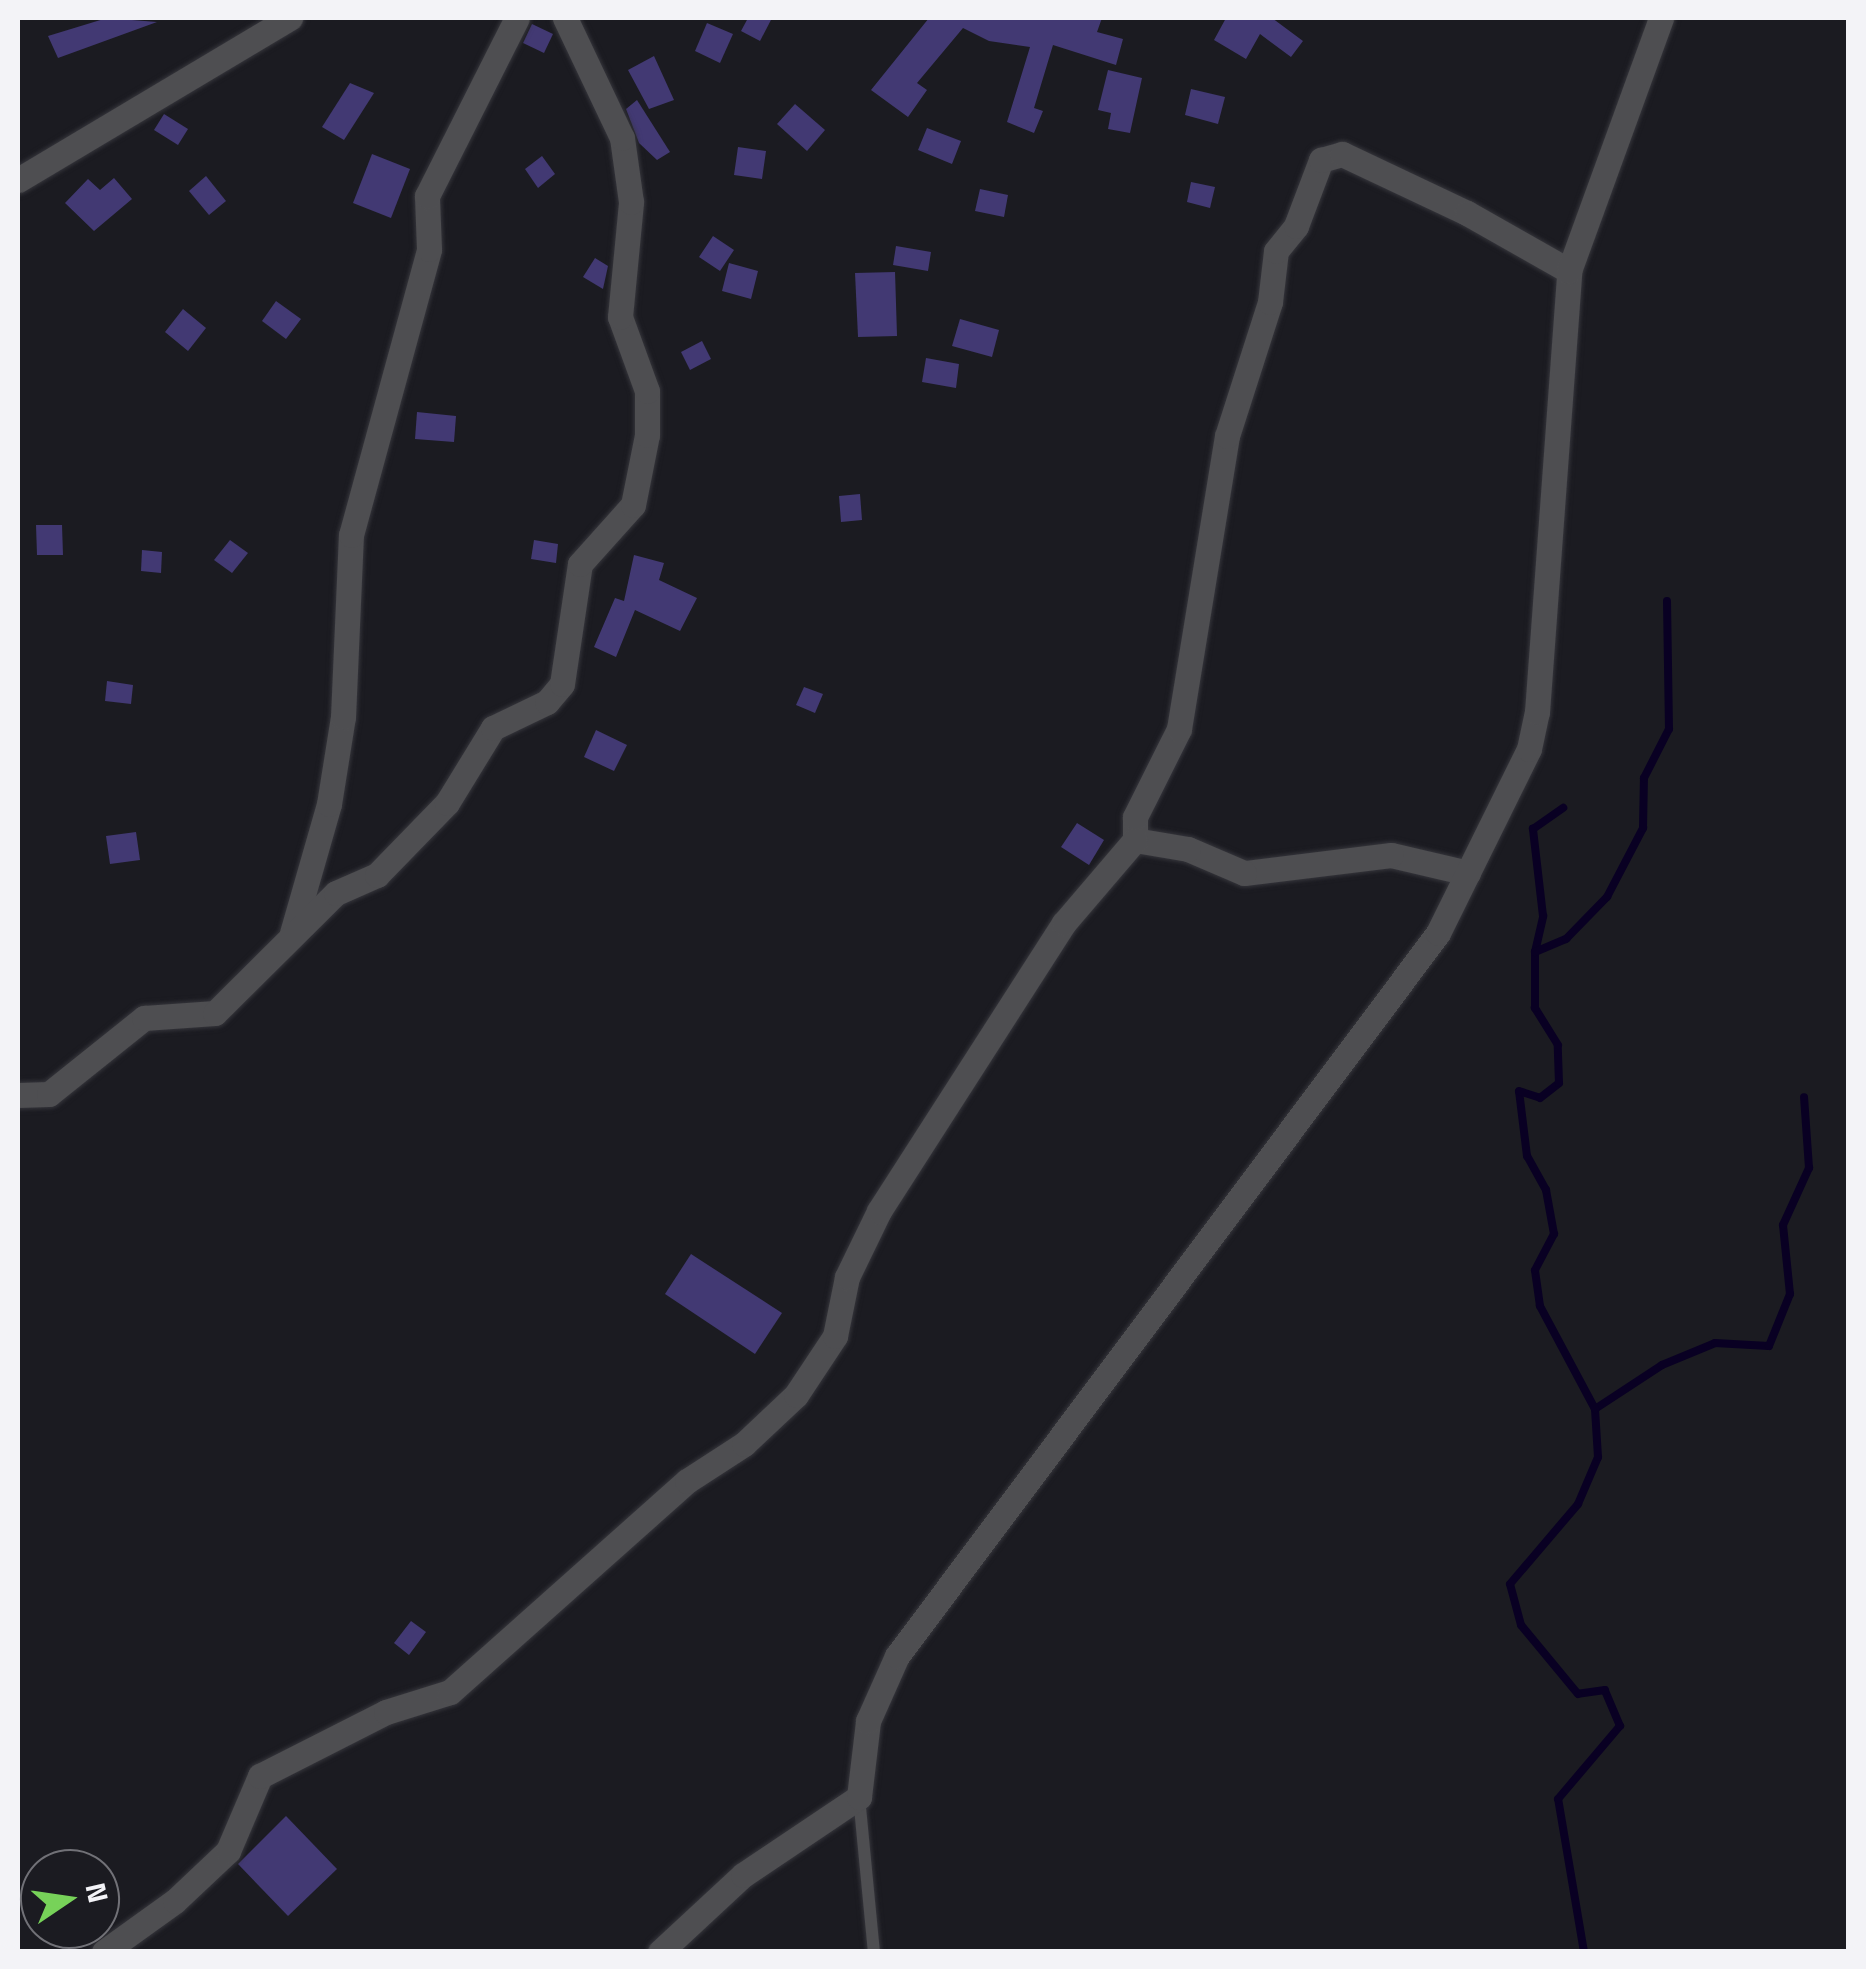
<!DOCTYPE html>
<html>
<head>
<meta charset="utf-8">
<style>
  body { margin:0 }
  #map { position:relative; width:1866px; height:1969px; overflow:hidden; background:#1b1b21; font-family:"Titillium Web",sans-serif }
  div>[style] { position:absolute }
  .stream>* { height:8px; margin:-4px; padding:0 4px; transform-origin:4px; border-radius:4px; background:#090023 }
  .building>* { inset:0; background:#423973 }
  .roads { filter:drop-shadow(0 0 2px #35353b) drop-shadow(0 0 2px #35353b) }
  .service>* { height:12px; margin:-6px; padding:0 6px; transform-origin:6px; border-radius:6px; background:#4e4e51 }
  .minor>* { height:25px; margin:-12.5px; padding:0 12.5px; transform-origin:12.5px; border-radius:12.5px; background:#4e4e51 }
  span { translate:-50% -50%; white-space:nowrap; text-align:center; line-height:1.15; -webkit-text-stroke:8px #1b1b21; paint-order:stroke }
  .frame { position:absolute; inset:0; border:20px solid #f3f3f7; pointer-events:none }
  .north { position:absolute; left:20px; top:1849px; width:100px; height:100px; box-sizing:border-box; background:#1b1b21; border:2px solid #717177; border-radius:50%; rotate:77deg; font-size:28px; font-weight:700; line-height:40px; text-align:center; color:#f3f3f7 }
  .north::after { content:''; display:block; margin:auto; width:35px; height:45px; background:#77d259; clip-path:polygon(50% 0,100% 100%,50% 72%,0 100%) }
</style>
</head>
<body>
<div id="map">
  <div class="stream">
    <div style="left:1535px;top:952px;width:37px;rotate:-77deg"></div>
    <div style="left:1543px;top:916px;width:88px;rotate:-96.6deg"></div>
    <div style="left:1533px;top:829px;width:37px;rotate:-35deg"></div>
    <div style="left:1595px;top:1409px;width:80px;rotate:-33.3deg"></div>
    <div style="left:1662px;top:1365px;width:57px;rotate:-22.5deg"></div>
    <div style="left:1715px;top:1343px;width:54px;rotate:3.2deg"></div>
    <div style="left:1769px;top:1346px;width:56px;rotate:-68deg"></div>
    <div style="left:1790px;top:1294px;width:69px;rotate:-95.8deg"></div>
    <div style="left:1783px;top:1225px;width:63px;rotate:-65.5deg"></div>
    <div style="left:1809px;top:1168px;width:71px;rotate:-94deg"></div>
    <div style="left:1584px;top:1952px;width:155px;rotate:-99.6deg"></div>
    <div style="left:1558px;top:1799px;width:96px;rotate:-49.7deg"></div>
    <div style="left:1620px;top:1726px;width:39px;rotate:-113deg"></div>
    <div style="left:1605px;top:1690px;width:27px;rotate:172deg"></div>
    <div style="left:1578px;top:1694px;width:89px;rotate:-129.6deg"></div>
    <div style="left:1521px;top:1625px;width:42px;rotate:-105deg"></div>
    <div style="left:1510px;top:1584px;width:105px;rotate:-49.6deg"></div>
    <div style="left:1578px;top:1504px;width:51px;rotate:-66.9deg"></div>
    <div style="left:1598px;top:1457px;width:48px;rotate:-93.6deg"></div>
    <div style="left:1595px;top:1409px;width:117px;rotate:-118.1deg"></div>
    <div style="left:1540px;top:1306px;width:36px;rotate:-98deg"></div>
    <div style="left:1535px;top:1270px;width:41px;rotate:-62.2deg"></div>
    <div style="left:1554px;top:1234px;width:45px;rotate:-100.3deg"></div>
    <div style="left:1546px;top:1190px;width:39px;rotate:-119deg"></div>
    <div style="left:1527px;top:1156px;width:65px;rotate:-97deg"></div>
    <div style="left:1519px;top:1091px;width:22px;rotate:18deg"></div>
    <div style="left:1540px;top:1098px;width:24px;rotate:-38deg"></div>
    <div style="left:1559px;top:1083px;width:38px;rotate:-92deg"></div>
    <div style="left:1558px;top:1045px;width:44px;rotate:-121.9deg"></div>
    <div style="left:1535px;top:1008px;width:56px;rotate:-90deg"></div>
    <div style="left:1535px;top:952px;width:34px;rotate:-23deg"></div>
    <div style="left:1566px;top:939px;width:59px;rotate:-45.7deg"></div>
    <div style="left:1607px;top:897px;width:78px;rotate:-62.4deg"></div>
    <div style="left:1643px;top:828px;width:50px;rotate:-88.9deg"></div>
    <div style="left:1644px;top:778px;width:55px;rotate:-63deg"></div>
    <div style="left:1669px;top:729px;width:128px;rotate:-90.9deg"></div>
  </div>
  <div class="building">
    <div style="clip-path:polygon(107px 18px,157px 22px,58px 58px,48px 36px)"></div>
    <div style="clip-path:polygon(748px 18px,772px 18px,760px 41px,741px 31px)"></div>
    <div style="clip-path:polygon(929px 18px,1102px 18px,1097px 32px,1123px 39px,1116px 65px,1053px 45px,1034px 108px,1043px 111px,1034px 133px,1007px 122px,1030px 47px,989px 41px,963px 28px,917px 83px,927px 90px,908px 117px,871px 90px)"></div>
    <div style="clip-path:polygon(1226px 18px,1272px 18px,1303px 41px,1291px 57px,1260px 34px,1246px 59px,1214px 40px)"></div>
    <div style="clip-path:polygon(707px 23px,733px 34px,720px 63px,695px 51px)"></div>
    <div style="clip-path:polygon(532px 24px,553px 34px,544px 53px,523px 43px)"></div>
    <div style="clip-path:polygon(654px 56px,674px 100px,649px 109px,628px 70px)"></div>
    <div style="clip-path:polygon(1108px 70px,1142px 78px,1130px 133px,1108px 129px,1111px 113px,1098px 110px)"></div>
    <div style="clip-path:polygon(350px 83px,374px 93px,344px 140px,322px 127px)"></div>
    <div style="clip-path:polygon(1191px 89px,1225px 97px,1218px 124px,1185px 115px)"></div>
    <div style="clip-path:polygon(637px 100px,670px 152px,657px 160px,639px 143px,626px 109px)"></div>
    <div style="clip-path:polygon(795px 104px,825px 130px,807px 151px,777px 124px)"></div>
    <div style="clip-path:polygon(164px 114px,188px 129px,178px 145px,154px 130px)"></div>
    <div style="clip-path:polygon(927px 128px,961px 141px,952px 164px,918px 150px)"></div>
    <div style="clip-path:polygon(738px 147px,766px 151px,762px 179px,734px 175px)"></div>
    <div style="clip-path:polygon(372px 154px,410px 169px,391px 218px,353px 203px)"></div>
    <div style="clip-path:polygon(542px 156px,555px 174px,538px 188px,525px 169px)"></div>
    <div style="clip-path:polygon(206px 176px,226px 201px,209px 215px,189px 191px)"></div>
    <div style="clip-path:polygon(114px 178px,132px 199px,94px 231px,65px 203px,88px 179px,100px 190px)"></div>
    <div style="clip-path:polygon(1191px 182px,1215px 187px,1210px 208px,1187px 202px)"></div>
    <div style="clip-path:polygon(980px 189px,1008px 195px,1004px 217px,975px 211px)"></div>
    <div style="clip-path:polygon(713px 236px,734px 250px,720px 271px,699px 257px)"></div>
    <div style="clip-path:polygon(896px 246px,931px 252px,928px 271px,893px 265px)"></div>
    <div style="clip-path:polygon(595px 258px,608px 266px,603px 289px,583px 277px)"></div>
    <div style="clip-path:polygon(729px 263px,758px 271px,751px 299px,722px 291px)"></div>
    <div style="clip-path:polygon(895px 272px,897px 336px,858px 337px,855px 273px)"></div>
    <div style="clip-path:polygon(276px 301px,301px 319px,286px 339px,262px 321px)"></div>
    <div style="clip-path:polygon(183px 309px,206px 328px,188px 351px,165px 332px)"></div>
    <div style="clip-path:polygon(960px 319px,999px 330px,992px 357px,952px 346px)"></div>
    <div style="clip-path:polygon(702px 341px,711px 359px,690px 370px,681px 352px)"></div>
    <div style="clip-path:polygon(926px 358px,959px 364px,956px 388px,922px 382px)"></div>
    <div style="clip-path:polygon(417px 412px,456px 416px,454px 442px,415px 439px)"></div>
    <div style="clip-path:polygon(860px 494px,862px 520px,841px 522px,839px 496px)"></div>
    <div style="clip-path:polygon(36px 525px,62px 525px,63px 555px,37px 555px)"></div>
    <div style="clip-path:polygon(230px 540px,248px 553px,232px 573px,214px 560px)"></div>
    <div style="clip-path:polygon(534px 540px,558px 544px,556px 563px,531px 559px)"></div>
    <div style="clip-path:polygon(142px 550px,162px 552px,161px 573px,141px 571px)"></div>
    <div style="clip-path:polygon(634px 555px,664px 563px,659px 580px,697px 598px,680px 631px,635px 610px,616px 657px,594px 647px,615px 598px,624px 601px)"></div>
    <div style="clip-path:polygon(107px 681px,133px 685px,131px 704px,105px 701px)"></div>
    <div style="clip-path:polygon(804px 687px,823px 694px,815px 713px,796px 705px)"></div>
    <div style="clip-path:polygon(596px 730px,627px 745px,614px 771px,584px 757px)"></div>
    <div style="clip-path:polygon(1077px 823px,1104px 840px,1089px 865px,1061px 847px)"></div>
    <div style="clip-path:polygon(136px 832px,140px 860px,110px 864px,106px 836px)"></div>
    <div style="clip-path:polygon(691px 1254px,782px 1313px,755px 1354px,665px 1294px)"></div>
    <div style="clip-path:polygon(411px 1621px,426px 1632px,409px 1655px,394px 1643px)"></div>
    <div style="clip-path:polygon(286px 1816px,337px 1869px,288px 1916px,238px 1864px)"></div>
  </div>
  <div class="roads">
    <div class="service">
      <div style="left:859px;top:1797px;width:156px;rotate:84.5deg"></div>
    </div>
    <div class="minor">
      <div style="left:18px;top:180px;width:317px;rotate:-30.8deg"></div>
      <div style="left:1468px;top:873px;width:79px;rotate:-166.8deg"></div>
      <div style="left:1391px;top:855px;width:148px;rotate:173deg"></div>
      <div style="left:1244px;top:873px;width:61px;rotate:-156.8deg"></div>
      <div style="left:1188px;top:849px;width:54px;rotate:-170.4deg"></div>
      <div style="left:1135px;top:840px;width:23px;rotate:-90deg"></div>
      <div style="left:1135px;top:817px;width:98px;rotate:-63.4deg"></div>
      <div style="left:1179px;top:729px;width:297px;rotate:-80.7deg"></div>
      <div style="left:1227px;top:436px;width:141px;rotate:-72.2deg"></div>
      <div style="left:1270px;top:302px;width:51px;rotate:-83.3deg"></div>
      <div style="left:1276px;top:251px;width:32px;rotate:-51deg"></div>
      <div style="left:1296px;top:226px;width:71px;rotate:-69.3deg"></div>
      <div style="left:1321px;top:160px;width:22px;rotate:-16deg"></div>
      <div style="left:1342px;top:154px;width:138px;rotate:25.3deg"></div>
      <div style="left:1467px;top:213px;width:117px;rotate:29.6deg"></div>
      <div style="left:292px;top:933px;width:134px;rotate:-74deg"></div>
      <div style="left:329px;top:804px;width:88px;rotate:-80.9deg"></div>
      <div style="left:343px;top:717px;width:182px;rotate:-87.5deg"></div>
      <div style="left:351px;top:535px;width:296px;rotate:-74.7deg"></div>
      <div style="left:429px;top:249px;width:53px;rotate:-92.2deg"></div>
      <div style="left:427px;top:196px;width:199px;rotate:-63.2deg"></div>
      <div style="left:18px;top:1095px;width:31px;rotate:-2deg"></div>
      <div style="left:49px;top:1094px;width:122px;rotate:-38.7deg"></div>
      <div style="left:144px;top:1018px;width:71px;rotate:-4deg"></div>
      <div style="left:215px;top:1013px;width:170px;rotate:-44.8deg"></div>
      <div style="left:336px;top:893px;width:45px;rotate:-23.7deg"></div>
      <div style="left:377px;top:875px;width:100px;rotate:-45.8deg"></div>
      <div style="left:447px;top:803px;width:88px;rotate:-58.5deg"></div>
      <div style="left:493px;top:728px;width:60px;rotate:-25.7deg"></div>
      <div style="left:547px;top:702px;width:23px;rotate:-50deg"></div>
      <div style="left:562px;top:684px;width:121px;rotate:-81.5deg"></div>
      <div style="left:580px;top:564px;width:79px;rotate:-48.1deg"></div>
      <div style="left:633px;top:505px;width:71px;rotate:-78.7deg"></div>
      <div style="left:647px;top:435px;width:44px;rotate:-90deg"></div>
      <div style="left:647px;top:391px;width:79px;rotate:-110deg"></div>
      <div style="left:620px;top:317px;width:116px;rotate:-84.5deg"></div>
      <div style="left:631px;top:202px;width:65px;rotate:-98deg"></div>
      <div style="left:622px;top:138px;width:133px;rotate:-115.4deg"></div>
      <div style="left:104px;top:1952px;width:87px;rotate:-35.7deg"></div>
      <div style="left:175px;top:1901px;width:73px;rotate:-43.3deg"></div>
      <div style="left:228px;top:1851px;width:82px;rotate:-66.9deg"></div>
      <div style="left:260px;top:1776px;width:141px;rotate:-26.9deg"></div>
      <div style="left:386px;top:1712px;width:67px;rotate:-17.4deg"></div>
      <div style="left:450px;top:1692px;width:317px;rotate:-41.7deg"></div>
      <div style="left:687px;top:1481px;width:68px;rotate:-33deg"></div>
      <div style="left:744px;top:1444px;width:71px;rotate:-43.3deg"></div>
      <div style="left:796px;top:1395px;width:71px;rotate:-56.5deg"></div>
      <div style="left:835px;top:1336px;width:60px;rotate:-78.5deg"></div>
      <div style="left:847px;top:1277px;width:73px;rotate:-64.1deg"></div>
      <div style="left:879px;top:1211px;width:342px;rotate:-57.3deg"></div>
      <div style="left:1064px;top:923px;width:109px;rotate:-49.5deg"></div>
      <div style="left:660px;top:1952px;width:113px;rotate:-42.9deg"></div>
      <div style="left:743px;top:1875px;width:140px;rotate:-33.9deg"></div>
      <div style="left:859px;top:1797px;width:77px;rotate:-83.2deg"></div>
      <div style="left:868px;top:1721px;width:71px;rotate:-66deg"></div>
      <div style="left:897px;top:1656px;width:903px;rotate:-53.19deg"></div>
      <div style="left:1438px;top:933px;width:205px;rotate:-63.7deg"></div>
      <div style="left:1529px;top:749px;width:38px;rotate:-78deg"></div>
      <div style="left:1537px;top:712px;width:442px;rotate:-85.8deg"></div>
      <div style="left:1569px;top:271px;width:269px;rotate:-70deg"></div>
    </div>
  </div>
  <div class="frame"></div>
  <div class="north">N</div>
</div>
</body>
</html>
